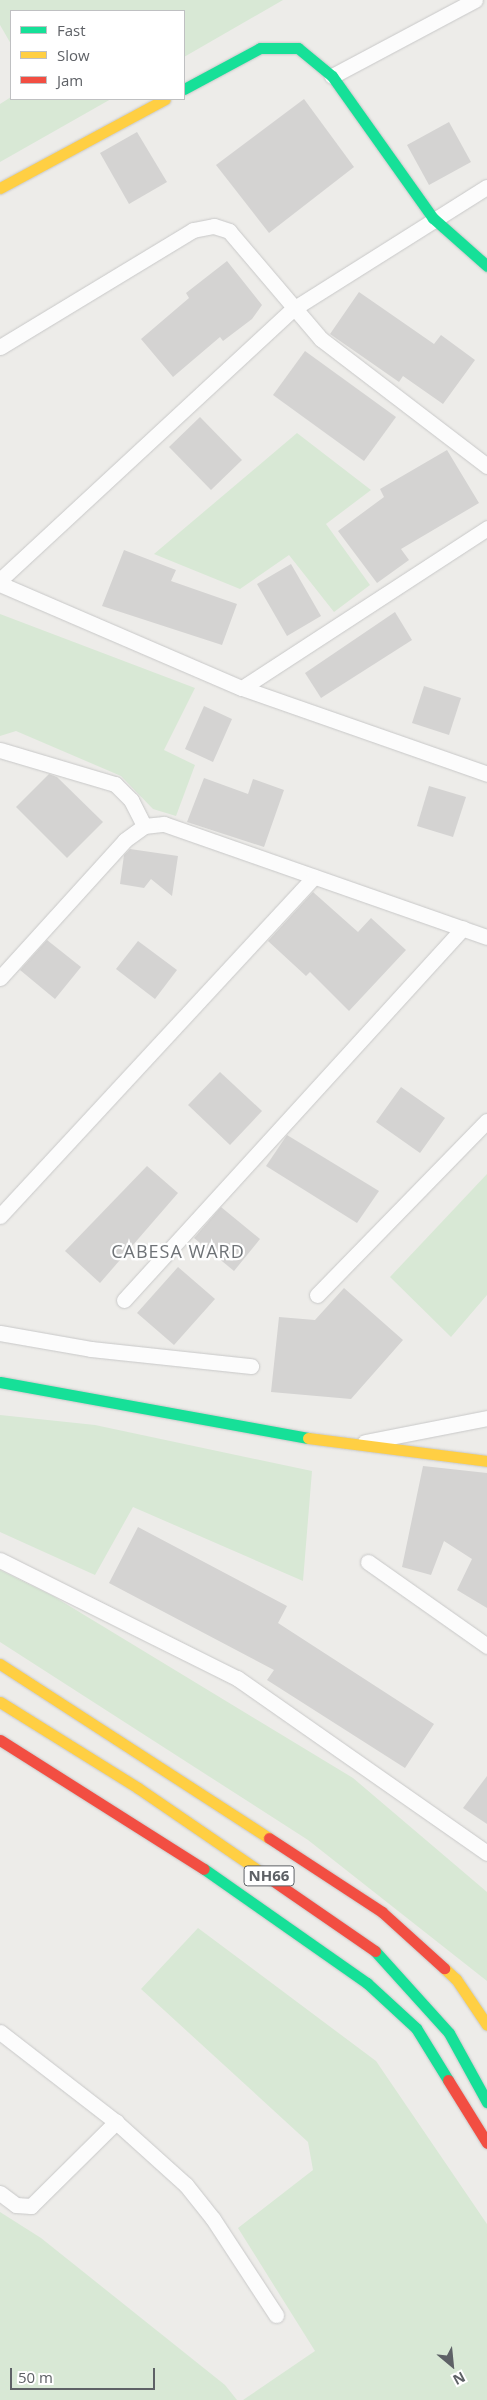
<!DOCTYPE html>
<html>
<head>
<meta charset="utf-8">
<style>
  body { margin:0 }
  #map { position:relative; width:487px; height:2400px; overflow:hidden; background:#edece9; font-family:"Open Sans",sans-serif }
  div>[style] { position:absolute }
  .green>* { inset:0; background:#d8e8d5 }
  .building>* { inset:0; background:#d4d3d2 }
  .roads { filter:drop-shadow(0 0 1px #c8c8c8) drop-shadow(0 0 1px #c8c8c8) }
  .street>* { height:15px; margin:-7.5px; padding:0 7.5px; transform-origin:7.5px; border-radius:7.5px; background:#fcfcfc }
  .fast>* { height:11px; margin:-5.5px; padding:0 5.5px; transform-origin:5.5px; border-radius:5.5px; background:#16e098 }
  .slow>* { height:11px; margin:-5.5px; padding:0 5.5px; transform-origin:5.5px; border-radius:5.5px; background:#ffcf43 }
  .jam>* { height:11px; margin:-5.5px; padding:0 5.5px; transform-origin:5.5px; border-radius:5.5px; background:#f24e42 }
  span { translate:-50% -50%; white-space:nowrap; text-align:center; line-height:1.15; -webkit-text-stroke:4.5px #fff; paint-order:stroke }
  .shield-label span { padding:1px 4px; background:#fff; border:1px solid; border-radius:4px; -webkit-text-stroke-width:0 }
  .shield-label { font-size:15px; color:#5e6166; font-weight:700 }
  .neighbourhood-label { font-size:18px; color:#6f7377; letter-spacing:1px }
  .legend { position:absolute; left:10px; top:10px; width:175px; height:90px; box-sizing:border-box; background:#fff; border:1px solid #bfc0c2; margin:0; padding:6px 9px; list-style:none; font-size:15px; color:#5e6166 }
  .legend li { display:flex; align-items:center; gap:10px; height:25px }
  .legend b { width:25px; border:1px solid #bfc0c2 }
  .north { position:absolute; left:427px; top:2340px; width:50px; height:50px; -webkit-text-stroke:4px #fff; paint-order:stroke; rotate:152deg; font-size:14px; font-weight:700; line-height:20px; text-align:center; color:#5e6166 }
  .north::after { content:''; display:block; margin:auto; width:18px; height:22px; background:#5e6166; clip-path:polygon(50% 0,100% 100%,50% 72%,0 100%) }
  .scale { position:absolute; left:10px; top:2368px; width:145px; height:22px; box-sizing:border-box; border:2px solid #5e6166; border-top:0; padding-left:6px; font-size:15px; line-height:18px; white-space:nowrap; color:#5e6166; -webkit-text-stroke:4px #fff; paint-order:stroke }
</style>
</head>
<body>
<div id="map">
  <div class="green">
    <div style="clip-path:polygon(0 0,283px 0,184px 57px,184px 11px,11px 11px,11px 44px,0 25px)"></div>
    <div style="clip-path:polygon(11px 97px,11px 99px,111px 99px,0 162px,0 104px)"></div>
    <div style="clip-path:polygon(297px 433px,371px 490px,326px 524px,370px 585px,334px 612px,289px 555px,240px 589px,154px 554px)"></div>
    <div style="clip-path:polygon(0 614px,195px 688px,164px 750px,195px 765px,176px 816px,153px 809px,121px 776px,16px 731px,0 736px)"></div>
    <div style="clip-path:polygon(487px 1174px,487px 1295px,451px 1337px,390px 1277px)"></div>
    <div style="clip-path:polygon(0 1415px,95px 1425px,312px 1471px,303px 1581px,133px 1507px,95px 1575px,0 1532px)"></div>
    <div style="clip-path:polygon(0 1570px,53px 1596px,353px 1778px,487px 1892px,487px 1981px,308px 1840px,0 1642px)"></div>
    <div style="clip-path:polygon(198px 1928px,376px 2061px,487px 2224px,487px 2400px,243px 2400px,315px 2351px,238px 2228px,313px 2170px,308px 2142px,141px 1989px)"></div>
    <div style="clip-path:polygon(0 2212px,41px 2238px,225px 2385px,237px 2400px,0 2400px)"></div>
  </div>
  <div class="building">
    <div style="clip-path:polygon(304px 99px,354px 167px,269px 233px,216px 165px)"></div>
    <div style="clip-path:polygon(449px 122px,471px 162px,429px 185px,407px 145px)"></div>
    <div style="clip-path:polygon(137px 132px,167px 182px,129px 204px,100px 153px)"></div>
    <div style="clip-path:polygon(227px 261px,262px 305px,252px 319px,223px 341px,220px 337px,173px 377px,141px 339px,189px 298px,186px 293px)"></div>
    <div style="clip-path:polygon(359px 292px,434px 344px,441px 335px,475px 360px,443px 404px,403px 376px,399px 382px,330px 334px)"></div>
    <div style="clip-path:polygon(305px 351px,396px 417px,364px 461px,273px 395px)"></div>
    <div style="clip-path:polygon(200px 417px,242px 460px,211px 490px,169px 447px)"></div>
    <div style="clip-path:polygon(447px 450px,479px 503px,401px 549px,409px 560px,377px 583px,338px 531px,384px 497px,380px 489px)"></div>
    <div style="clip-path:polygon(124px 550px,176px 570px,171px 581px,237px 604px,222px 645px,102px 606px)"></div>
    <div style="clip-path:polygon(291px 564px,321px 616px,287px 636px,257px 584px)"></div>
    <div style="clip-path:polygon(395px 612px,412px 640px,321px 698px,305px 673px)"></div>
    <div style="clip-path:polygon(424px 686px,461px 698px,449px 735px,412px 723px)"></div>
    <div style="clip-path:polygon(204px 706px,232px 719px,213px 762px,185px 749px)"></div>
    <div style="clip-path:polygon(49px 774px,57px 777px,103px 822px,67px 858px,16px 807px)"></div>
    <div style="clip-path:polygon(204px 778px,248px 794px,253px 779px,284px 790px,264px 847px,187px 822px)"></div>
    <div style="clip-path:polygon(429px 786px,466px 797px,453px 837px,417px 826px)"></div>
    <div style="clip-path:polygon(130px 849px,178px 856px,172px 896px,151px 879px,144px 888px,120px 884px,124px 855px)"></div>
    <div style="clip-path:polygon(313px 892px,358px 932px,371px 918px,406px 950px,349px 1011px,310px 972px,306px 976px,268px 941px)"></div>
    <div style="clip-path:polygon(47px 940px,81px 967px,55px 999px,20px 970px)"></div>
    <div style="clip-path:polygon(138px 941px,177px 970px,155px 999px,116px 969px)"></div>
    <div style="clip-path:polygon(220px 1072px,262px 1111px,230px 1145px,188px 1105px)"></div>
    <div style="clip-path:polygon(401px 1087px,445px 1118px,420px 1153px,376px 1122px)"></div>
    <div style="clip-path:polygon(287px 1135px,379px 1191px,357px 1223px,266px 1166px)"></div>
    <div style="clip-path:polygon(147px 1166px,178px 1193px,100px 1283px,65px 1251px)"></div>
    <div style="clip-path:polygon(221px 1207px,260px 1239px,234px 1271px,194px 1238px)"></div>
    <div style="clip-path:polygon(178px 1267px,215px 1299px,174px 1345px,137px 1313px)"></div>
    <div style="clip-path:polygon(344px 1288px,403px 1340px,351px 1399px,271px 1392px,279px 1317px,315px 1320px)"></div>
    <div style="clip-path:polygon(423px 1466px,487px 1473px,487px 1608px,457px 1590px,472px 1559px,444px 1541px,431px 1575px,402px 1567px)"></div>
    <div style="clip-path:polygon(138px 1527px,287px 1606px,278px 1623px,434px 1724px,405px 1768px,267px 1680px,274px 1670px,109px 1583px)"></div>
    <div style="clip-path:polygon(487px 1776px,487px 1824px,463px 1808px)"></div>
  </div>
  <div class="roads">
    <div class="street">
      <div style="left:332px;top:76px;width:162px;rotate:-28deg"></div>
      <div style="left:0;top:347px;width:226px;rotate:-31.2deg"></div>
      <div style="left:193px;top:230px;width:21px;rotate:-11deg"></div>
      <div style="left:214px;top:226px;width:16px;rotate:18deg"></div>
      <div style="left:229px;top:231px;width:142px;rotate:49.6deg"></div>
      <div style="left:321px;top:339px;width:209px;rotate:37.4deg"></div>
      <div style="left:0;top:580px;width:399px;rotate:-42.8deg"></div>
      <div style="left:293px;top:309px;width:229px;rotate:-32.2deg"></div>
      <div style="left:0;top:584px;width:263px;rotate:23.3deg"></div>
      <div style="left:242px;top:688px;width:260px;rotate:19.3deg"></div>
      <div style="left:242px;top:688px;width:293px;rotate:-33.1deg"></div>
      <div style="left:0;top:750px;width:120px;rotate:16.5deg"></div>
      <div style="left:115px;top:784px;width:23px;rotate:45deg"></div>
      <div style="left:131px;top:800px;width:29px;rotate:63deg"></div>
      <div style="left:0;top:978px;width:186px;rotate:-47.8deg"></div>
      <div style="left:125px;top:840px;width:24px;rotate:-36deg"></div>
      <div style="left:144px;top:826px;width:20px;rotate:-6deg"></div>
      <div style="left:164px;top:824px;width:342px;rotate:19.3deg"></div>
      <div style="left:0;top:1216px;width:462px;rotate:-47.2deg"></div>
      <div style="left:317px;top:1295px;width:243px;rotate:-45.7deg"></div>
      <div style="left:124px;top:1300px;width:503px;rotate:-47.66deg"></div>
      <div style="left:0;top:1333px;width:92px;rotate:10deg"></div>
      <div style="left:91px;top:1349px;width:161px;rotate:6.1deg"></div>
      <div style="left:365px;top:1442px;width:124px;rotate:-11.1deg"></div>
      <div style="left:0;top:1560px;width:265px;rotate:26.5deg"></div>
      <div style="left:237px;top:1678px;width:305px;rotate:35deg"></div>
      <div style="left:368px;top:1562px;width:146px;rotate:35.2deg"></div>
      <div style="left:0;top:2032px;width:147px;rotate:37.8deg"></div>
      <div style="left:116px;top:2122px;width:94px;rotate:42deg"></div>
      <div style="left:186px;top:2185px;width:43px;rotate:51.5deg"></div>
      <div style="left:213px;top:2219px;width:115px;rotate:56.7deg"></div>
      <div style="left:0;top:2193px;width:20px;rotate:37deg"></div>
      <div style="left:16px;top:2205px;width:15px;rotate:4deg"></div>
      <div style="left:31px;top:2206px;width:120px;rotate:-44.7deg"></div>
    </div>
    <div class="fast">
      <div style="left:184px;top:89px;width:86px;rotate:-28.3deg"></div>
      <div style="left:260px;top:48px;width:38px"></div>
      <div style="left:298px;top:48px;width:44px;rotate:39.5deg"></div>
      <div style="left:332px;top:76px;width:174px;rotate:54.6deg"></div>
      <div style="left:433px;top:218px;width:72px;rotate:41.6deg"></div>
      <div style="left:0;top:1382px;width:313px;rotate:10.3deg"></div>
      <div style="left:204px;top:1869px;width:199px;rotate:35deg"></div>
      <div style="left:367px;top:1983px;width:67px;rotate:42.6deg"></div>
      <div style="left:416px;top:2028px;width:61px;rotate:58.4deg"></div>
      <div style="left:375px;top:1951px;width:110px;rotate:47.9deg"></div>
      <div style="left:449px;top:2033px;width:79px;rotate:61.2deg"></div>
    </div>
    <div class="slow">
      <div style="left:0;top:188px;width:187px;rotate:-28.3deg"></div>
      <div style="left:308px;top:1438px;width:180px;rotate:7.3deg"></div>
      <div style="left:0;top:1664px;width:320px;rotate:32.9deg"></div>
      <div style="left:0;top:1702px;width:163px;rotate:31.9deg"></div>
      <div style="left:138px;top:1788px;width:147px;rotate:34.4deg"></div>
      <div style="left:444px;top:1968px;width:16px;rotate:43deg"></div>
      <div style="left:456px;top:1979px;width:55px;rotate:56deg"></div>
    </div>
    <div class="jam">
      <div style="left:0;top:1740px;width:241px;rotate:32.3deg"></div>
      <div style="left:269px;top:1838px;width:135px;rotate:33.2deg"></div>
      <div style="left:382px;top:1912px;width:84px;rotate:42.1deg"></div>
      <div style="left:259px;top:1871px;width:141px;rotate:34.6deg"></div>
      <div style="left:448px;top:2080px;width:74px;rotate:58.2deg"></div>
    </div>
  </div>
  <div class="shield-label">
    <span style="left:269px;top:1876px">NH66</span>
  </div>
  <div class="neighbourhood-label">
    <span style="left:178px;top:1251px">CABESA WARD</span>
  </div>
  <ul class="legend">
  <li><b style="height:6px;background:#16e098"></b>Fast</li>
  <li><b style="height:6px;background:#ffcf43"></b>Slow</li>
  <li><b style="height:6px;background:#f24e42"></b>Jam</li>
  </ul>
  <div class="north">N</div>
  <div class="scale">50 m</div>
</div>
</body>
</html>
